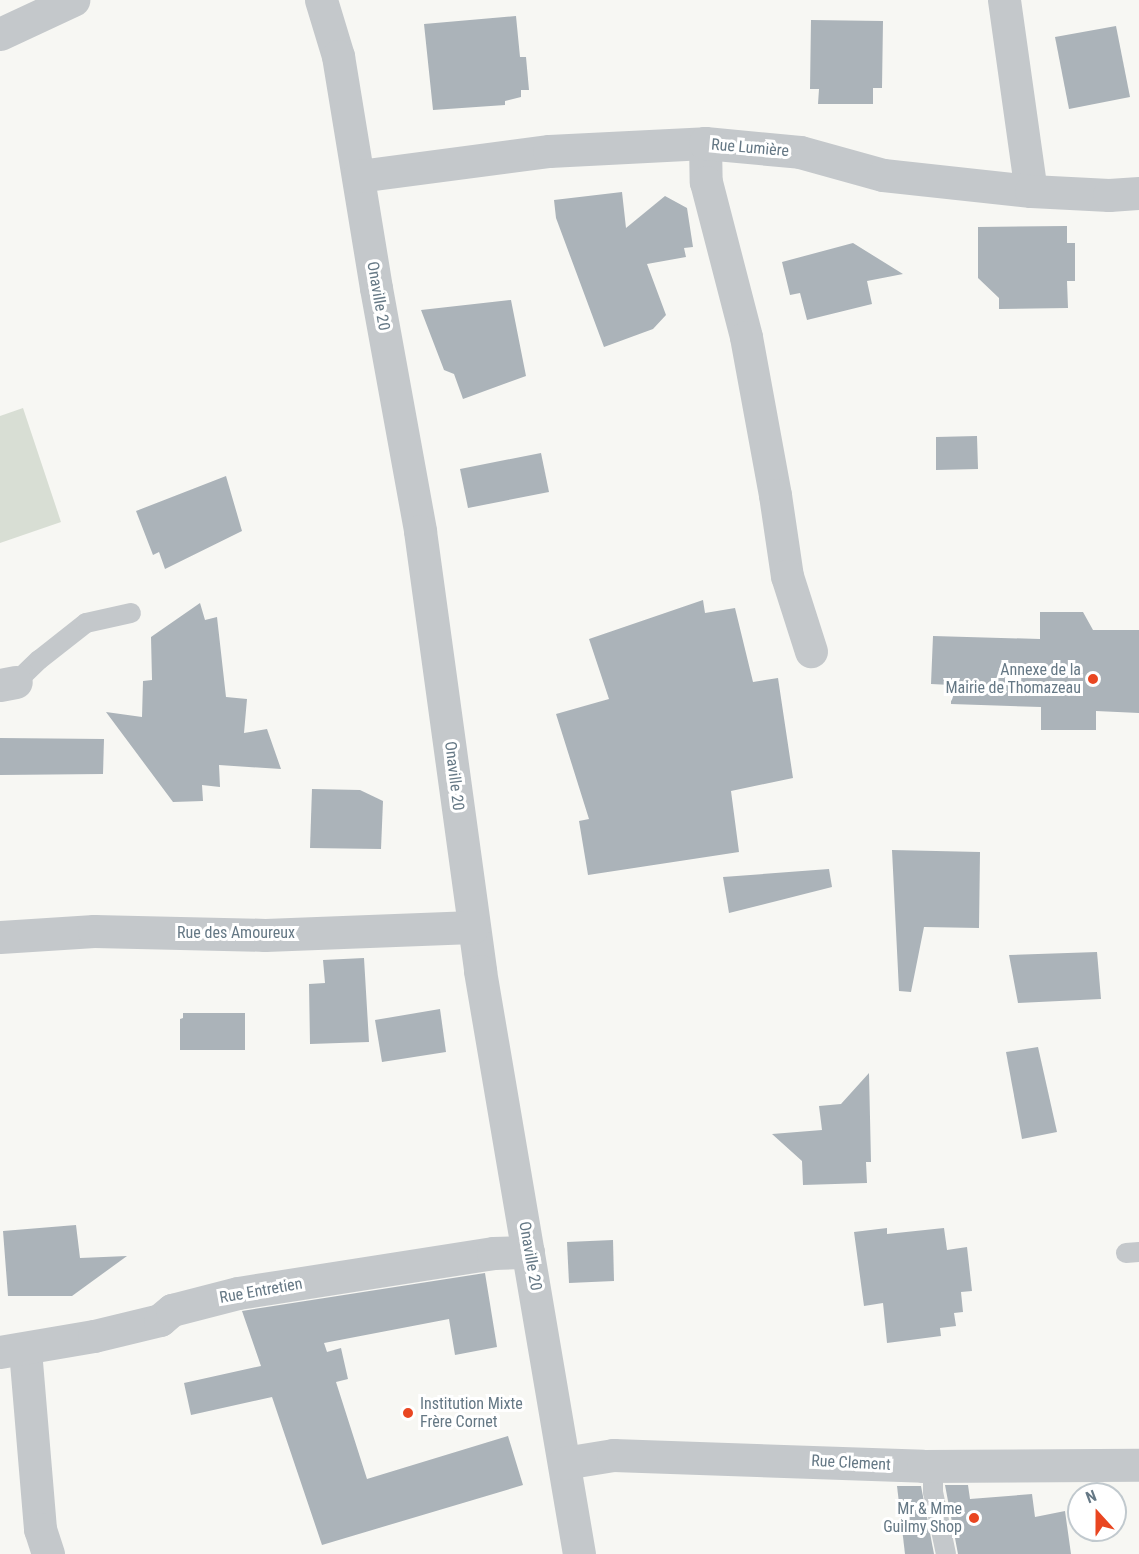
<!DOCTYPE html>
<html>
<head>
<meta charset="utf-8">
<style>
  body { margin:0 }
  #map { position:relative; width:1139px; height:1554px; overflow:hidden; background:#f7f7f3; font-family:"Roboto Condensed",sans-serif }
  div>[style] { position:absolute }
  .green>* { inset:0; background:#d8ded4 }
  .building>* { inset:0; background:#abb3b9 }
  .service>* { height:20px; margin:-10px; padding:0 10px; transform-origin:10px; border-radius:10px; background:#c4c8cb }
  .minor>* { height:33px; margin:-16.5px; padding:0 16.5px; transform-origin:16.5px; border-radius:16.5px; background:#c4c8cb }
  .dots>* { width:16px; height:16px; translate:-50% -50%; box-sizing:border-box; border:3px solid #fff; border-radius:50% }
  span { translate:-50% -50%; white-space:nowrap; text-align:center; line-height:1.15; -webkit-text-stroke:6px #fff; paint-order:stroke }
  .street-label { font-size:16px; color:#657885 }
  .poi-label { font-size:16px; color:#657885 }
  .right { translate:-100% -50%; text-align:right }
  .left { translate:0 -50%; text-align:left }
  .north { position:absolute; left:1067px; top:1482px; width:60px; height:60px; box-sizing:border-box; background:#fff; border:2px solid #c1c9ce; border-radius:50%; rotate:339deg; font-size:16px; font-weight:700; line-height:24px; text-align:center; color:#657885 }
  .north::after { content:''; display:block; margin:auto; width:21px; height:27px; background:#e94621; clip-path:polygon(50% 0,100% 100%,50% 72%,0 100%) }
</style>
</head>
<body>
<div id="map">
  <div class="green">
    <div style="clip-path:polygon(23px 408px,61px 522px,0 543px,0 416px)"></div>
  </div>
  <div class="building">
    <div style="clip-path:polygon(516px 16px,520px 57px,526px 57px,529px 90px,521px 90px,521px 97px,505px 101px,505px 105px,433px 110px,424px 24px)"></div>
    <div style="clip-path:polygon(811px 20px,883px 21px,882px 88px,873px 88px,873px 104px,818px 104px,819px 89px,810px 89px)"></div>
    <div style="clip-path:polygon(1116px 26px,1130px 97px,1069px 109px,1055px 37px)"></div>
    <div style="clip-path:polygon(622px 192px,626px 228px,665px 196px,687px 208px,693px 247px,684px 248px,686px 257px,647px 264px,666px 315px,653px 329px,604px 347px,556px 218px,554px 200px)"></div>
    <div style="clip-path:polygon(1067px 226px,1067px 243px,1075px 243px,1075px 281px,1067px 281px,1068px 308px,999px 309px,999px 298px,978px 278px,978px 227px)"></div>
    <div style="clip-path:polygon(853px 243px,903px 274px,867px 281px,872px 304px,807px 320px,800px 293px,790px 295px,782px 262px)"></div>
    <div style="clip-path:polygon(511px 300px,526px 376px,463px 399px,454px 374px,444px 370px,421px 310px)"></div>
    <div style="clip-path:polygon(977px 436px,978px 469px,936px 470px,936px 437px)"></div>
    <div style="clip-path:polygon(541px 453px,549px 492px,468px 508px,460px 469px)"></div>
    <div style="clip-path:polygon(226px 476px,242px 531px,165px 569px,159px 552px,153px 555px,136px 511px)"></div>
    <div style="clip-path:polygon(703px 600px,705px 613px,735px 608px,753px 682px,778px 678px,793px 778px,731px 791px,739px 852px,588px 875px,579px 821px,589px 819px,556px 714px,609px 699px,589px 639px)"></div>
    <div style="clip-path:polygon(200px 603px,205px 620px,217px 617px,226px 697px,247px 699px,244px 733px,267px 729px,281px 769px,219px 765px,220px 787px,202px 785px,203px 801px,173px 802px,106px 712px,142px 717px,143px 681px,152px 680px,151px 637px)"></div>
    <div style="clip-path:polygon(1040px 612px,1083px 612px,1093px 630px,1139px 630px,1139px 713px,1096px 711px,1096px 730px,1041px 730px,1041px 707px,951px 704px,951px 685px,931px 684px,933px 636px,1040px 639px)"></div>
    <div style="clip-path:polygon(0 738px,104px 739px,103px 774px,0 775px)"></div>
    <div style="clip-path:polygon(312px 789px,360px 790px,383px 801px,381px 849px,310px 848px)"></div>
    <div style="clip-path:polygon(892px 850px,980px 852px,979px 928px,924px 927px,911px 992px,899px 991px)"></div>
    <div style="clip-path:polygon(829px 869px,832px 887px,729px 913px,723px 877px)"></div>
    <div style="clip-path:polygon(1097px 952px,1101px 999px,1018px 1003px,1009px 955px)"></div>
    <div style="clip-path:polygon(364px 958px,369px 1042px,310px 1044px,309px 984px,325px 983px,323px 960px)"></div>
    <div style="clip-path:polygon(440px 1009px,446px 1052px,382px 1062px,375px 1020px)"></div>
    <div style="clip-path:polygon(183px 1013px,245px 1013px,245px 1050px,180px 1050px,180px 1019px,183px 1018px)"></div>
    <div style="clip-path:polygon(1038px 1047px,1057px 1132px,1022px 1139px,1006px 1052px)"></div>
    <div style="clip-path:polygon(869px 1073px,871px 1162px,866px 1162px,867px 1183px,803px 1185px,802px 1161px,772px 1134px,822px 1130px,819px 1106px,841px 1104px)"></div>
    <div style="clip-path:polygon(76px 1225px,80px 1258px,127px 1256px,72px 1296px,8px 1296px,3px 1231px)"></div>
    <div style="clip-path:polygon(887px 1228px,887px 1234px,944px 1228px,947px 1250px,967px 1247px,972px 1291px,961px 1292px,963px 1312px,954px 1313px,956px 1326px,940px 1328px,941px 1336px,887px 1343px,883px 1303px,864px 1306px,854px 1232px)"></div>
    <div style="clip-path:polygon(613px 1240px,614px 1281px,569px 1283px,567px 1242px)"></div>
    <div style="clip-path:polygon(485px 1273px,497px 1347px,455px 1355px,449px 1319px,324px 1343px,327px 1352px,341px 1348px,348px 1379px,336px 1382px,367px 1479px,508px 1436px,523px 1485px,322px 1545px,272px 1397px,191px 1415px,184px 1383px,261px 1366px,242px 1311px)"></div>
    <div style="clip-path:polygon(945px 1485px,968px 1485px,970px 1499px,1032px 1494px,1035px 1517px,1065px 1511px,1071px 1554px,958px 1554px)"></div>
    <div style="clip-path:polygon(897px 1486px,921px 1486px,934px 1554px,905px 1554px)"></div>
  </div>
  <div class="service">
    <div style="left:16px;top:682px;width:32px;rotate:-44deg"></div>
    <div style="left:39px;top:660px;width:60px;rotate:-38.2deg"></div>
    <div style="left:86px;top:623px;width:46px;rotate:-12.5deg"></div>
    <div style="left:1126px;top:1253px;width:13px;rotate:-4deg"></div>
    <div style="left:933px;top:1466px;width:26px;rotate:90deg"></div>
    <div style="left:933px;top:1492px;width:63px;rotate:78.2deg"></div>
  </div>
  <div class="minor">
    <div style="left:321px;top:0;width:59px;rotate:73.1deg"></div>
    <div style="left:338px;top:56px;width:235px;rotate:80.7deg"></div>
    <div style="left:376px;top:288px;width:247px;rotate:79.7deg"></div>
    <div style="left:420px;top:531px;width:444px;rotate:82.2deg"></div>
    <div style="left:480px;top:971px;width:591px;rotate:80.36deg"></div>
    <div style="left:1004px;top:0;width:193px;rotate:82deg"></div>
    <div style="left:0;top:34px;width:81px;rotate:-25deg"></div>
    <div style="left:705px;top:143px;width:39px;rotate:89deg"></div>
    <div style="left:706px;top:182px;width:160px;rotate:75.5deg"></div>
    <div style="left:746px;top:337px;width:161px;rotate:79.6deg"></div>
    <div style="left:775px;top:495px;width:82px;rotate:81.6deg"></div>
    <div style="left:787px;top:576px;width:79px;rotate:72.3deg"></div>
    <div style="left:359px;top:176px;width:192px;rotate:-7.5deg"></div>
    <div style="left:549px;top:151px;width:156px;rotate:-2.9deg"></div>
    <div style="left:705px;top:143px;width:95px;rotate:5.4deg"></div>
    <div style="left:800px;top:152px;width:86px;rotate:15.5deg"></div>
    <div style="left:883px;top:175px;width:149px;rotate:6.2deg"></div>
    <div style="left:1031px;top:191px;width:78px;rotate:2.9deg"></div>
    <div style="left:1109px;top:195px;width:30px;rotate:-4deg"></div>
    <div style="left:0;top:685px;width:16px;rotate:-11deg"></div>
    <div style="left:0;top:937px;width:94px;rotate:-3.7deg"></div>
    <div style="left:94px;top:931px;width:171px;rotate:1.3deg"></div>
    <div style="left:265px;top:935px;width:208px;rotate:-2.2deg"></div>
    <div style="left:25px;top:1350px;width:180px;rotate:85.2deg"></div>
    <div style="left:40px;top:1529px;width:26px;rotate:72deg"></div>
    <div style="left:0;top:1352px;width:95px;rotate:-9.7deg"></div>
    <div style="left:94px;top:1336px;width:68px;rotate:-13.6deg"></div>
    <div style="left:160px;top:1320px;width:16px;rotate:-40deg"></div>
    <div style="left:172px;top:1310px;width:68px;rotate:-14.4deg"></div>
    <div style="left:238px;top:1293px;width:258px;rotate:-8.9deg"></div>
    <div style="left:493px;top:1253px;width:35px;rotate:-2deg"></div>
    <div style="left:564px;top:1463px;width:50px;rotate:-9.3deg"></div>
    <div style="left:613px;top:1455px;width:310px;rotate:2deg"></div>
    <div style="left:923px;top:1466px;width:216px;rotate:-0.3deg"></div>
  </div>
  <div class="dots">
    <div style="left:1093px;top:679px;background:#e94621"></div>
    <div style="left:408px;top:1413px;background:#e94621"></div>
    <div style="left:974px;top:1518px;background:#e94621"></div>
  </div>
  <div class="street-label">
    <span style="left:750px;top:148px;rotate:5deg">Rue Lumière</span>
    <span style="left:378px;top:296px;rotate:80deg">Onaville 20</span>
    <span style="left:454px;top:776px;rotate:83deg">Onaville 20</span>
    <span style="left:236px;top:933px">Rue des Amoureux</span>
    <span style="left:530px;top:1256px;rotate:80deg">Onaville 20</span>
    <span style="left:261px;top:1291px;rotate:-10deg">Rue Entretien</span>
    <span style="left:851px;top:1463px;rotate:3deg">Rue Clement</span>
  </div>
  <div class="poi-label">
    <span class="right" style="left:1081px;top:679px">Annexe de la<br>Mairie de Thomazeau</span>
    <span class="left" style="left:420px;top:1413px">Institution Mixte<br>Frère Cornet</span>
    <span class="right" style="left:962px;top:1518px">Mr &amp; Mme<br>Guilmy Shop</span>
  </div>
  <div class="north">N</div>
</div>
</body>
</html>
